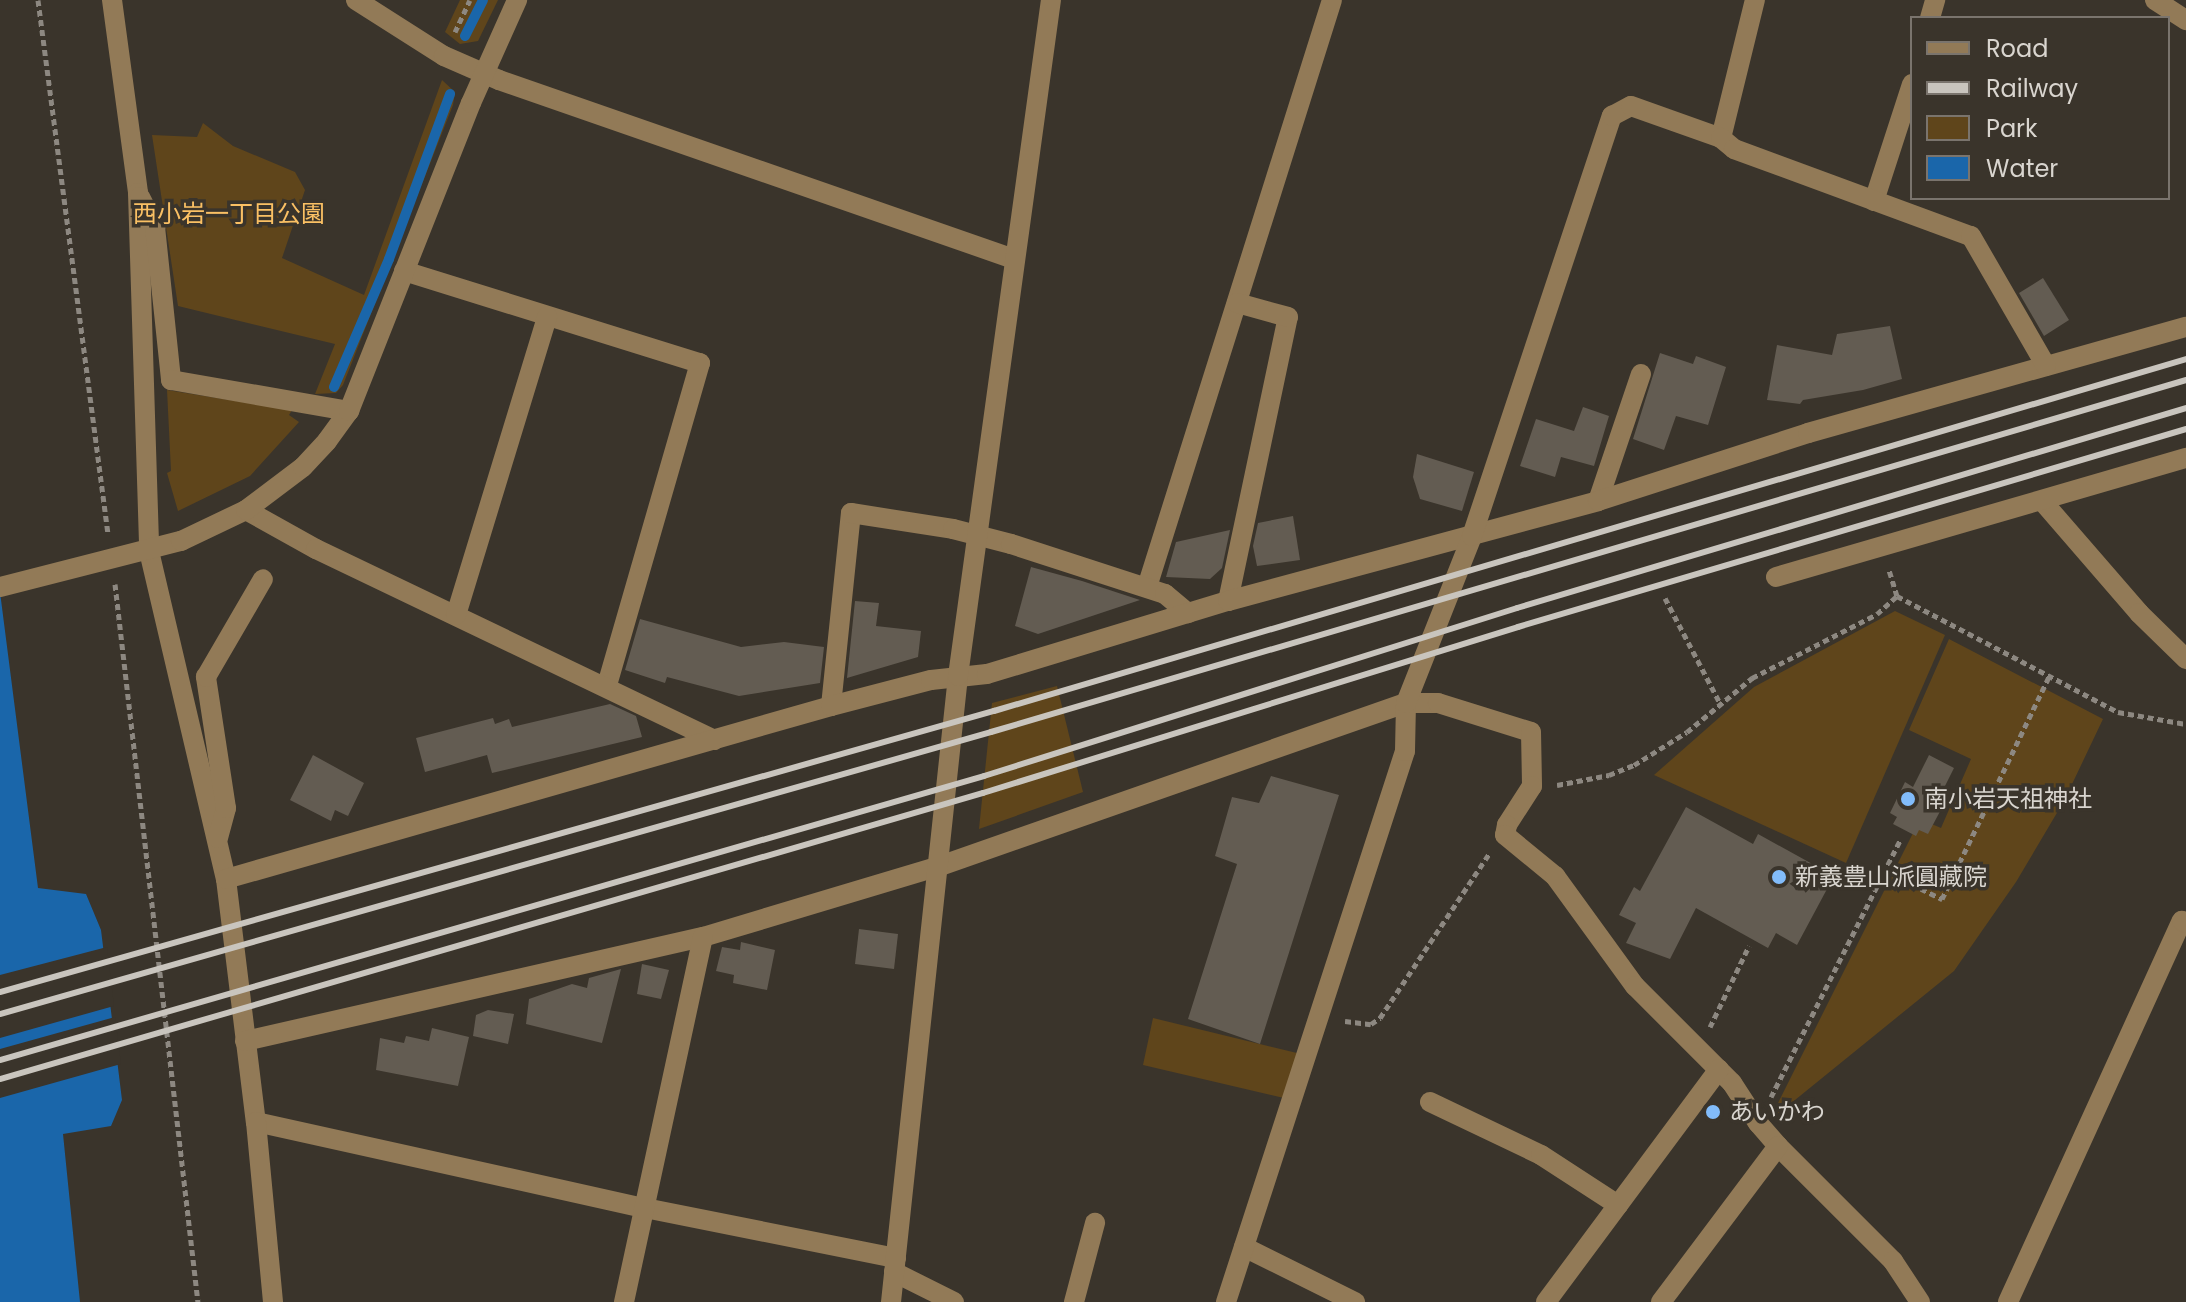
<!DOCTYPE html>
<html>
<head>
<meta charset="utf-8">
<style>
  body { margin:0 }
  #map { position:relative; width:2186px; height:1302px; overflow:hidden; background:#3a342b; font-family:Poppins,"Noto Sans JP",sans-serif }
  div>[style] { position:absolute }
  .green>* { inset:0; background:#5f451b }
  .water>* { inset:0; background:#1a66aa }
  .pier>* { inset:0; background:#3a342b }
  .stream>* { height:10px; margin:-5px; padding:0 5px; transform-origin:5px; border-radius:5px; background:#1a66aa }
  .building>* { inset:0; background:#635c52 }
  .path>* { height:5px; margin-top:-2.5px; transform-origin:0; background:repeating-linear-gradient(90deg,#8d8881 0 6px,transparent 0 10px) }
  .minor>* { height:20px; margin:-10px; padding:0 10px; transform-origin:10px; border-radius:10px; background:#927a57 }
  .rail>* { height:6px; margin:-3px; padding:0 3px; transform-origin:3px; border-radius:3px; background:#c9c5be }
  .dots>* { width:22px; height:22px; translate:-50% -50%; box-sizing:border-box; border:4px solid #3a342b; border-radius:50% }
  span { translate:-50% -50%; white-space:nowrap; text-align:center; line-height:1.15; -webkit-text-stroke:7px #3a342b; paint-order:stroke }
  .park-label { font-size:24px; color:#fac064 }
  .poi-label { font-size:24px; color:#d9d5cf }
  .left { translate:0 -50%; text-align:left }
  .legend { position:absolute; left:1910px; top:16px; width:260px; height:184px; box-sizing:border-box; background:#3a342b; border:2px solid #7a746d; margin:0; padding:10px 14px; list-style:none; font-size:24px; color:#d9d5cf }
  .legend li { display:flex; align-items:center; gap:16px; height:40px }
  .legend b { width:40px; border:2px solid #7a746d }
</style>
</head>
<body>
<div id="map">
  <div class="green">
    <div style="clip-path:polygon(460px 0,498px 0,478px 41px,460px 44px,445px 32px)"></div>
    <div style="clip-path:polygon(442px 80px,455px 92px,453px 105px,343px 385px,336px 393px,315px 394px,335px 344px,178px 306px,152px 135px,197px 137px,203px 123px,233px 146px,295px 172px,305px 190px,282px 258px,364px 295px)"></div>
    <div style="clip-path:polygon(167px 390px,292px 410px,289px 415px,299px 422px,250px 476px,178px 511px,167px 473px,171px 471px)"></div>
    <div style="clip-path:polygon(1895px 611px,1945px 635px,1846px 863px,1654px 775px,1754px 687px)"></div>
    <div style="clip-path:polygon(1949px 639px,2103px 719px,2064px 801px,2016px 882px,1954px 971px,1779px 1113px,1774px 1111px,1920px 819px,1941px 828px,1971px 759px,1909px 730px)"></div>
    <div style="clip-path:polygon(1057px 686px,1083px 792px,979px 829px,992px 703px)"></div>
    <div style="clip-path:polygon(1153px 1018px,1297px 1053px,1284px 1098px,1143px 1065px)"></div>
  </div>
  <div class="water">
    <div style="clip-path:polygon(0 592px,38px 888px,86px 894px,101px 930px,122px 1100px,111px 1126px,63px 1134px,80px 1302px,0 1302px)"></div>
  </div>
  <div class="pier">
    <div style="clip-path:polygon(107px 947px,114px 1006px,0 1038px,0 975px)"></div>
    <div style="clip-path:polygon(115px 1017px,121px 1064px,0 1098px,0 1049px)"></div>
  </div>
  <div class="stream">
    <div style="left:465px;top:36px;width:40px;rotate:-63.4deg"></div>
    <div style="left:334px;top:387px;width:139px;rotate:-66.7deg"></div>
    <div style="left:389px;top:259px;width:176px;rotate:-69.7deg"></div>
  </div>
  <div class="building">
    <div style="clip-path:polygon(2043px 278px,2069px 320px,2044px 336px,2019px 293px)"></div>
    <div style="clip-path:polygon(1890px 326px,1902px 379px,1863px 390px,1803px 400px,1800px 404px,1767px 400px,1777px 345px,1832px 355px,1837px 334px)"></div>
    <div style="clip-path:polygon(1660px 353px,1693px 364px,1696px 356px,1726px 367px,1708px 425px,1676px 416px,1664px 450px,1633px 439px)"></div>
    <div style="clip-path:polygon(1583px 407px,1609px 416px,1594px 466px,1561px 457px,1555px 477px,1520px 466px,1536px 419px,1574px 431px)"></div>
    <div style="clip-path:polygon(1417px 454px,1474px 472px,1462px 511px,1420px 499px,1413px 477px)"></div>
    <div style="clip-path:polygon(1293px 516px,1300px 560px,1257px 566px,1253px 546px,1258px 523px)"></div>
    <div style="clip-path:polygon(1230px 530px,1222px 568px,1210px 579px,1166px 577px,1176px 542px)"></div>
    <div style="clip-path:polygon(1031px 567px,1082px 581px,1140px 600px,1038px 634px,1015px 626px)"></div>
    <div style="clip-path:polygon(855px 601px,879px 603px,876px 626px,921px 631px,918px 657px,847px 678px)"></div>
    <div style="clip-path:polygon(640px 619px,741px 647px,784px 642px,824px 647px,820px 683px,739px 696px,667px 677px,665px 683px,625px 670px)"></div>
    <div style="clip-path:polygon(610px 704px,636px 716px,642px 737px,492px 773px,487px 755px,425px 772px,416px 738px,493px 718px,495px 724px,509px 719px,512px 727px)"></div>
    <div style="clip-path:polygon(313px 755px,364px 783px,348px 816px,335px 810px,331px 821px,290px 800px)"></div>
    <div style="clip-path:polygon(1929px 755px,1954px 768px,1939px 798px,1945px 802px,1928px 834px,1919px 830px,1916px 836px,1893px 824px,1897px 817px,1890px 813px,1905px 782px,1913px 787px)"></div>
    <div style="clip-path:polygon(1271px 776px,1339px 795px,1260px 1044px,1188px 1019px,1237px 864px,1215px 856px,1232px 797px,1259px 803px)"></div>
    <div style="clip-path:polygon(1686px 807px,1753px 844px,1758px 834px,1834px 876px,1797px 945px,1776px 933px,1768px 948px,1696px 908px,1670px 959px,1626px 943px,1636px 923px,1619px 915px,1634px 887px,1640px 891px)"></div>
    <div style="clip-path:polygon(859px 929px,898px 934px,894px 969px,855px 964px)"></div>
    <div style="clip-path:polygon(741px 942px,775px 950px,767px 990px,733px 983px,734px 975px,716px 971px,722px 947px,740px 950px)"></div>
    <div style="clip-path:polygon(642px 964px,669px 970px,661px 999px,637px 994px)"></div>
    <div style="clip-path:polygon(621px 969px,602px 1043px,526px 1024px,529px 999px,572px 984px,587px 988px,589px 978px)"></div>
    <div style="clip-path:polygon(488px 1010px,514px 1014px,508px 1044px,473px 1036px,476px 1015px)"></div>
    <div style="clip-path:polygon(432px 1028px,469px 1037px,458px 1086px,376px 1070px,380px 1038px,404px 1043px,406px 1036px,429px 1041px)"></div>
  </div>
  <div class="path">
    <div style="left:38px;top:0;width:539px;rotate:82.53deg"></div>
    <div style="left:455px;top:32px;width:35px;rotate:-65deg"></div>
    <div style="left:115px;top:584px;width:723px;rotate:83.41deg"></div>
    <div style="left:1897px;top:596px;width:250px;rotate:27.7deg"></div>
    <div style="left:2118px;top:712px;width:69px;rotate:10deg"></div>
    <div style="left:1665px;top:598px;width:119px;rotate:62.4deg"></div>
    <div style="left:1557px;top:785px;width:53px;rotate:-10.9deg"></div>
    <div style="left:1609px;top:775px;width:27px;rotate:-22deg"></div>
    <div style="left:1634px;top:765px;width:62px;rotate:-31.9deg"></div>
    <div style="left:1687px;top:732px;width:85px;rotate:-39.7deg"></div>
    <div style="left:1752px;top:678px;width:140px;rotate:-27.1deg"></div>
    <div style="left:1877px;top:614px;width:27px;rotate:-42deg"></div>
    <div style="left:1897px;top:596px;width:28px;rotate:-107deg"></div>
    <div style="left:1885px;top:871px;width:64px;rotate:26.2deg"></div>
    <div style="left:1942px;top:899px;width:246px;rotate:-64.3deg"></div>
    <div style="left:1345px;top:1021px;width:26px;rotate:7deg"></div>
    <div style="left:1371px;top:1024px;width:11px;rotate:-34deg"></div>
    <div style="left:1380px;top:1018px;width:197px;rotate:-56.4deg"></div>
    <div style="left:1710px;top:1027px;width:90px;rotate:-64.3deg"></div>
    <div style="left:1771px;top:1097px;width:288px;rotate:-63.3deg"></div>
  </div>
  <div class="minor">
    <div style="left:112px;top:0;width:195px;rotate:82.3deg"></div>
    <div style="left:138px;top:193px;width:358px;rotate:88.2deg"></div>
    <div style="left:149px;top:551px;width:337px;rotate:76.8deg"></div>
    <div style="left:226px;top:879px;width:245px;rotate:83deg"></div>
    <div style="left:256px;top:1122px;width:398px;rotate:12.5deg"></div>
    <div style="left:645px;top:1208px;width:256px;rotate:11.3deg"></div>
    <div style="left:356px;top:0;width:104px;rotate:32.5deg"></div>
    <div style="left:444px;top:56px;width:60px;rotate:23.6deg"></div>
    <div style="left:499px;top:80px;width:545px;rotate:19.17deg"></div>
    <div style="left:2155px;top:0;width:37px;rotate:33deg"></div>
    <div style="left:1930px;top:18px;width:19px;rotate:-74deg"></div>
    <div style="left:1721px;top:138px;width:142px;rotate:-76.2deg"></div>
    <div style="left:140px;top:197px;width:34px;rotate:63deg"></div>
    <div style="left:155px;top:227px;width:154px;rotate:84deg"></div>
    <div style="left:171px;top:380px;width:181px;rotate:9.9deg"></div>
    <div style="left:1874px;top:201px;width:123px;rotate:-72deg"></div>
    <div style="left:404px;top:271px;width:310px;rotate:17.3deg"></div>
    <div style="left:700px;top:363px;width:336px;rotate:106.1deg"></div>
    <div style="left:1598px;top:501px;width:134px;rotate:-71.3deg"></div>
    <div style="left:2043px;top:502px;width:147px;rotate:49.1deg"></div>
    <div style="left:2139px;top:613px;width:66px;rotate:44.4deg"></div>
    <div style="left:246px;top:510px;width:80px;rotate:29.1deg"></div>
    <div style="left:316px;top:549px;width:442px;rotate:25.6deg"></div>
    <div style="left:1776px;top:577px;width:427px;rotate:-16.2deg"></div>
    <div style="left:0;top:587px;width:187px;rotate:-14.3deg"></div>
    <div style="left:181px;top:541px;width:72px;rotate:-25.5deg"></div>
    <div style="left:246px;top:510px;width:71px;rotate:-37deg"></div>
    <div style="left:303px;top:467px;width:35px;rotate:-47deg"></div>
    <div style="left:327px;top:441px;width:37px;rotate:-54deg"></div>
    <div style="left:349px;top:411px;width:331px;rotate:-68.4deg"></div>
    <div style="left:471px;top:103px;width:113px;rotate:-65.9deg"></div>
    <div style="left:1147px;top:587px;width:615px;rotate:-72.51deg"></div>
    <div style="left:1228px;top:601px;width:290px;rotate:-78.1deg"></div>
    <div style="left:1288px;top:317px;width:53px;rotate:-164.6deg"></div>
    <div style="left:456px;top:615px;width:312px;rotate:-73deg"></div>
    <div style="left:831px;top:706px;width:194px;rotate:-84.1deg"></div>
    <div style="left:851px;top:513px;width:103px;rotate:8.9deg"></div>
    <div style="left:953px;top:529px;width:60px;rotate:14.5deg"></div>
    <div style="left:1011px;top:544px;width:162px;rotate:18deg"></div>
    <div style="left:1165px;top:594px;width:30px;rotate:40deg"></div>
    <div style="left:218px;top:838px;width:31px;rotate:-75deg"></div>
    <div style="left:226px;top:808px;width:133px;rotate:-98.7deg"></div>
    <div style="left:206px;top:677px;width:113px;rotate:-59.8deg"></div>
    <div style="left:226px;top:879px;width:629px;rotate:-15.96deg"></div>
    <div style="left:831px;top:706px;width:103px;rotate:-14.6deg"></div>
    <div style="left:931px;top:680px;width:56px;rotate:-6.1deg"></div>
    <div style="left:987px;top:674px;width:252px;rotate:-16.9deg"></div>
    <div style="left:1228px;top:601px;width:383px;rotate:-15.1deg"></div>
    <div style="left:1598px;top:501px;width:221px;rotate:-17.9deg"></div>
    <div style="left:1808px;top:433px;width:393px;rotate:-15.7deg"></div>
    <div style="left:245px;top:1041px;width:470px;rotate:-12.8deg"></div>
    <div style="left:703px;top:937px;width:247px;rotate:-16.7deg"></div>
    <div style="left:940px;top:866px;width:494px;rotate:-19.3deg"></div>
    <div style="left:1406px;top:703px;width:32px"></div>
    <div style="left:1438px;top:703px;width:97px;rotate:17.3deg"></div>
    <div style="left:1531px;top:732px;width:54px;rotate:88.9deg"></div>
    <div style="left:1532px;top:786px;width:46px;rotate:122.7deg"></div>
    <div style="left:1507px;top:825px;width:10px;rotate:101deg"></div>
    <div style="left:1505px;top:835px;width:65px;rotate:39.4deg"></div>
    <div style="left:1555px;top:876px;width:136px;rotate:54deg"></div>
    <div style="left:1635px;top:986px;width:137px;rotate:45deg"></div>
    <div style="left:1732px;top:1083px;width:48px;rotate:57deg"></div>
    <div style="left:1758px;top:1123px;width:30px;rotate:49deg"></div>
    <div style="left:1778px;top:1146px;width:163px;rotate:45deg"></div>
    <div style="left:1893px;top:1261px;width:49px;rotate:56.6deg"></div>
    <div style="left:1430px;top:1102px;width:123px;rotate:25.5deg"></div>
    <div style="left:1541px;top:1155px;width:92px;rotate:33deg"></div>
    <div style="left:256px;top:1122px;width:181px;rotate:84.6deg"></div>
    <div style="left:1244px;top:1247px;width:124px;rotate:26.4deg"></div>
    <div style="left:894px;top:1272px;width:67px;rotate:26.6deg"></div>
    <div style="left:624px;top:1302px;width:373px;rotate:-77.8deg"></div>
    <div style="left:891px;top:1302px;width:630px;rotate:-83.89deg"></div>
    <div style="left:958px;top:676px;width:682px;rotate:-82.17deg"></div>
    <div style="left:1074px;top:1302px;width:82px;rotate:-75.1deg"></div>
    <div style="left:1226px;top:1302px;width:579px;rotate:-72deg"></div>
    <div style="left:1405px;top:751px;width:48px;rotate:-88.8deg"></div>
    <div style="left:1406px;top:703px;width:180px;rotate:-68.4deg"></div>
    <div style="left:1472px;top:536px;width:443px;rotate:-71.6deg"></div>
    <div style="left:1612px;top:116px;width:21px;rotate:-28deg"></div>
    <div style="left:1631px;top:106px;width:96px;rotate:19.6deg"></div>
    <div style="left:1721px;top:138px;width:17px;rotate:40deg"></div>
    <div style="left:1734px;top:149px;width:252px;rotate:20.2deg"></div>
    <div style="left:1971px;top:236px;width:150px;rotate:60deg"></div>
    <div style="left:1546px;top:1302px;width:290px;rotate:-53.4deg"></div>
    <div style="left:1661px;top:1302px;width:195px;rotate:-53.1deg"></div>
    <div style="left:2008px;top:1302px;width:419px;rotate:-65.5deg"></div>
    <div style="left:2182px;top:921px;width:4px;rotate:27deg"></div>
  </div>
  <div class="rail">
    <div style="left:0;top:992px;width:1033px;rotate:-15.79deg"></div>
    <div style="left:994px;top:711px;width:1243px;rotate:-16.45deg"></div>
    <div style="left:0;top:1014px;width:1030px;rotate:-15.88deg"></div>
    <div style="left:991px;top:732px;width:1246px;rotate:-16.41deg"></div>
    <div style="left:0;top:1060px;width:1024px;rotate:-16.1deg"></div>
    <div style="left:984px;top:776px;width:559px;rotate:-17.49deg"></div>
    <div style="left:1517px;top:608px;width:698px;rotate:-16.64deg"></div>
    <div style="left:0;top:1079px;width:1024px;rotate:-16.22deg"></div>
    <div style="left:983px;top:793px;width:560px;rotate:-17.24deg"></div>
    <div style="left:1518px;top:627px;width:697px;rotate:-16.51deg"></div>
  </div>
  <div class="dots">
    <div style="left:1908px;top:799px;background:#82bcfa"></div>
    <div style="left:1779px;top:877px;background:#82bcfa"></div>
    <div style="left:1713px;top:1112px;background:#82bcfa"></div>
  </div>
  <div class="park-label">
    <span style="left:229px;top:214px">西小岩一丁目公園</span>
  </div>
  <div class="poi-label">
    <span class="left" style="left:1924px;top:799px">南小岩天祖神社</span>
    <span class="left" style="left:1795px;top:877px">新義豊山派圓藏院</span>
    <span class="left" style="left:1729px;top:1112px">あいかわ</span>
  </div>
  <ul class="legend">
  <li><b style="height:10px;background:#927a57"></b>Road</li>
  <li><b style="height:10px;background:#c9c5be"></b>Railway</li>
  <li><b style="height:22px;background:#5f451b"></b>Park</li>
  <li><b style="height:22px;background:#1a66aa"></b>Water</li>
  </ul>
</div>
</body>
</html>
